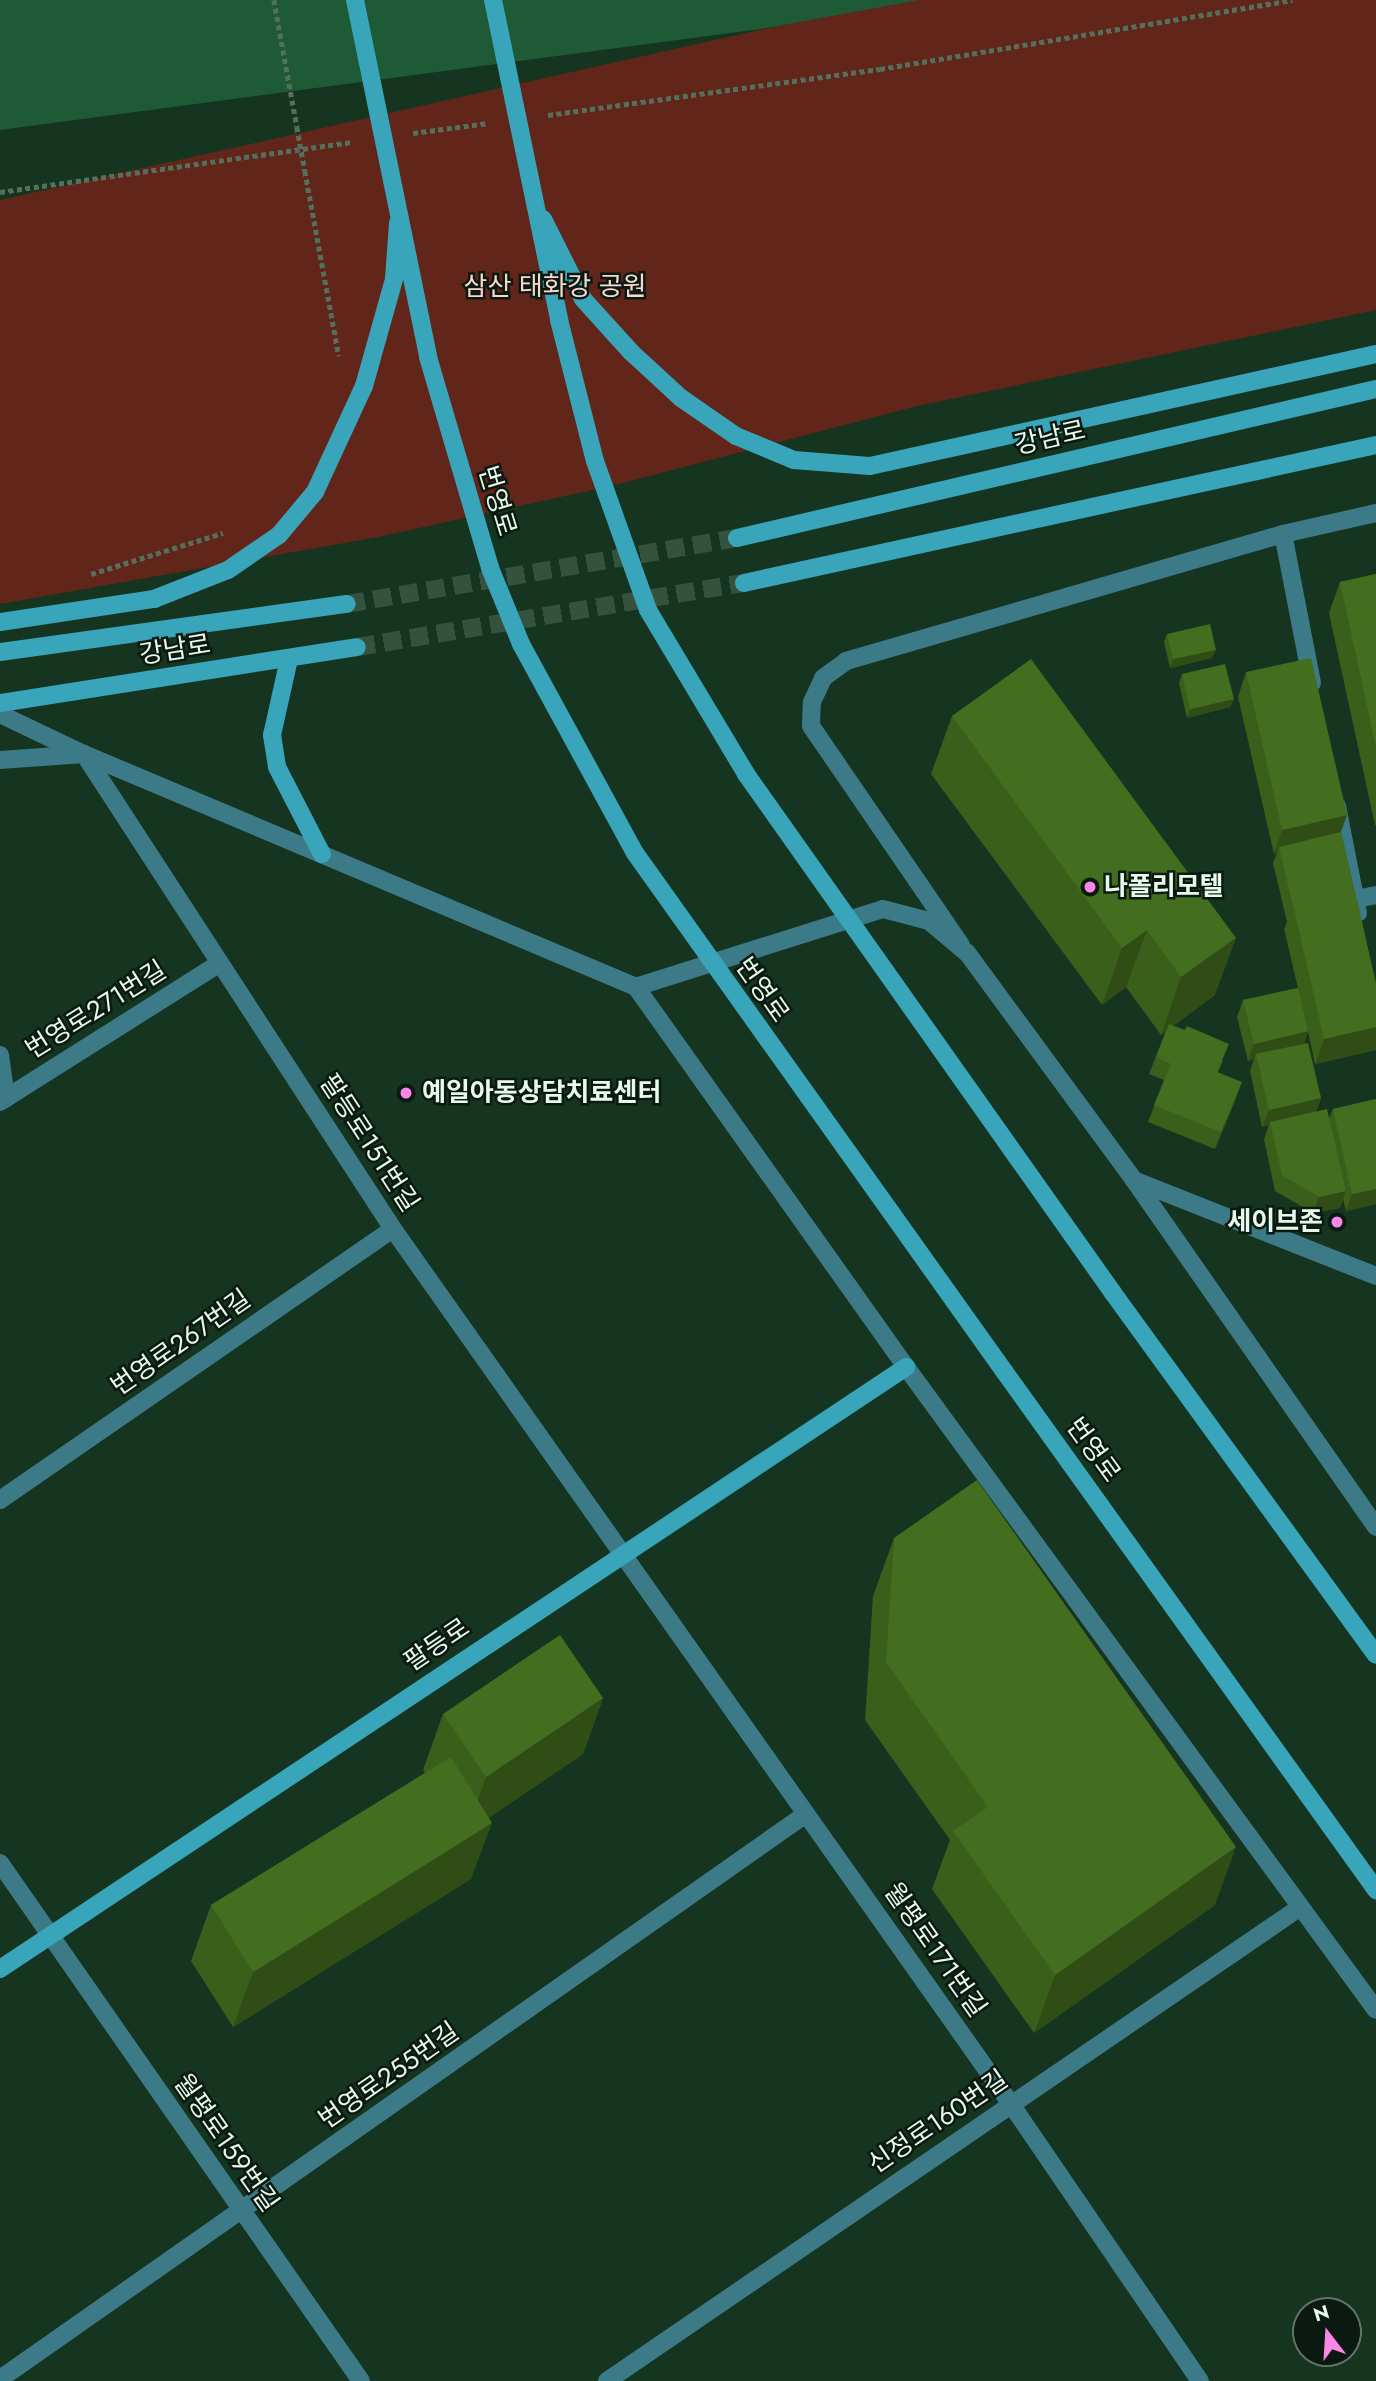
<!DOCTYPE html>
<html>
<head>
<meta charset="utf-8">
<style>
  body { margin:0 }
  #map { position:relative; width:1376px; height:2381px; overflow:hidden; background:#153520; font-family:Jost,"Noto Sans KR",sans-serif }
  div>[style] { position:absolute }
  .green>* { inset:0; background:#622519 }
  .water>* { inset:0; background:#1d5a35 }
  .secondary-tunnel>* { height:18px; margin-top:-9px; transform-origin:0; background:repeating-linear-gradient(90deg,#34523e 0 18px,transparent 0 27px) }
  .path>* { height:4.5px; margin-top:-2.25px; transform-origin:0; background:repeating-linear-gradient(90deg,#54705d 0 5px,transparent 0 8.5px) }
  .service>* { height:18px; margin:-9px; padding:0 9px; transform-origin:9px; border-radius:9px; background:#3d7a87 }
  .minor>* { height:18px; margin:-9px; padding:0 9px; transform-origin:9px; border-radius:9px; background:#3d7a87 }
  .tertiary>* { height:18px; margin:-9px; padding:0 9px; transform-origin:9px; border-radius:9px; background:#3d7a87 }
  .secondary>* { height:18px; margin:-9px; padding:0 9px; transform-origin:9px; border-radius:9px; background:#39a5bb }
  .path-bridge>* { height:4.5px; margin-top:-2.25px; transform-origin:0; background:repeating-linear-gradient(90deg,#54705d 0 5px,transparent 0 8.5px) }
  .secondary-bridge>* { height:18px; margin:-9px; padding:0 9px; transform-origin:9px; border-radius:9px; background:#39a5bb }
  .wall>* { inset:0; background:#3a5f1b }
  .shaded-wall>* { inset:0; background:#304d16 }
  .building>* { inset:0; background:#446e1f }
  .dots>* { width:19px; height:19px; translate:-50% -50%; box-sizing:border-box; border:4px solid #0b1910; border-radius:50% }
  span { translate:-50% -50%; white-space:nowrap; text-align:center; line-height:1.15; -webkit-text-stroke:5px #0b1910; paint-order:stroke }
  .park-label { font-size:26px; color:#f7d8d1 }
  .street-label { font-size:26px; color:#e7f9eb }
  .poi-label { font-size:26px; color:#e7f9eb; font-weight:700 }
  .left { translate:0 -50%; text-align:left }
  .right { translate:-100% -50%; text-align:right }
  .north { position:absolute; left:1292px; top:2297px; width:70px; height:70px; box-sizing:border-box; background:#0b1910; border:2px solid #637368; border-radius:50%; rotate:343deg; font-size:19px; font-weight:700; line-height:28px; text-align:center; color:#e7f9eb }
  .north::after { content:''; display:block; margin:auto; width:24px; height:32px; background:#fa87e7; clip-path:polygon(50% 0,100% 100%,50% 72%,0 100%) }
</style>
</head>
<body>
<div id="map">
  <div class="green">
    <div style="clip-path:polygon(894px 0,1376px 0,1376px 310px,917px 406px,611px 486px,378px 537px,0 604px,0 200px)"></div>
  </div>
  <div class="water">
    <div style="clip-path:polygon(0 0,919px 0,767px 28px,0 130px)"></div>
  </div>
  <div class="secondary-tunnel">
    <div style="left:347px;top:604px;width:396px;rotate:-9.6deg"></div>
    <div style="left:357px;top:647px;width:392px;rotate:-9.4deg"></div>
  </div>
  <div class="path">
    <div style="left:274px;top:0;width:129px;rotate:79.7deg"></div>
    <div style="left:548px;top:115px;width:335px;rotate:-7.9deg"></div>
    <div style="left:880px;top:69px;width:418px;rotate:-9.5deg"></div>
    <div style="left:413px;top:133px;width:76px;rotate:-7.6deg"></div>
    <div style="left:305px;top:171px;width:188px;rotate:79.6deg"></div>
    <div style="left:0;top:192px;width:357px;rotate:-8.1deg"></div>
    <div style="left:91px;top:574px;width:138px;rotate:-17.3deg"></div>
  </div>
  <div class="service">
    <div style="left:1312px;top:683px;width:152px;rotate:-101deg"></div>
    <div style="left:1283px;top:534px;width:95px;rotate:-12.7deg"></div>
    <div style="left:1337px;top:806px;width:109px;rotate:78.9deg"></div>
    <div style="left:1356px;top:899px;width:20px;rotate:-11deg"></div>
  </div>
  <div class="minor">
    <div style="left:0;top:760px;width:84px;rotate:-4.1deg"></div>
    <div style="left:84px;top:754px;width:567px;rotate:56.95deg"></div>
    <div style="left:393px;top:1229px;width:1071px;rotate:54.77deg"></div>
    <div style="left:1011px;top:2104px;width:335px;rotate:55.7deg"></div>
    <div style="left:961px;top:945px;width:265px;rotate:-124.4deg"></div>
    <div style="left:811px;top:726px;width:24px;rotate:-88deg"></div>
    <div style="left:812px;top:702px;width:26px;rotate:-65deg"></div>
    <div style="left:823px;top:678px;width:29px;rotate:-36deg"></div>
    <div style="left:846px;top:661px;width:455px;rotate:-16.2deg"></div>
    <div style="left:0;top:1055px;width:44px;rotate:82.2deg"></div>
    <div style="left:0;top:1102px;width:260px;rotate:-32.3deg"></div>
    <div style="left:1134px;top:1180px;width:423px;rotate:55.1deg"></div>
    <div style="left:0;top:1500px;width:477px;rotate:-34.6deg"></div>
    <div style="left:0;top:1863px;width:631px;rotate:55.13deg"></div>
    <div style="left:0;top:2379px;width:984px;rotate:-35.03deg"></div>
    <div style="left:607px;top:2381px;width:838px;rotate:-34.35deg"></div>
  </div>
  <div class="tertiary">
    <div style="left:0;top:714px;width:93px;rotate:25.5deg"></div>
    <div style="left:84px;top:754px;width:599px;rotate:22.88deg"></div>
    <div style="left:1376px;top:1276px;width:260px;rotate:-158.4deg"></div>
    <div style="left:1134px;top:1180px;width:282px;rotate:-126.3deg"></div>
    <div style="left:967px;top:953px;width:50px;rotate:-139.9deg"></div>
    <div style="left:929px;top:921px;width:48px;rotate:-165.4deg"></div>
    <div style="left:883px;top:909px;width:259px;rotate:162.5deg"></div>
    <div style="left:636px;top:987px;width:466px;rotate:54.6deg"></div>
    <div style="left:906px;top:1367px;width:796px;rotate:53.84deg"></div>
  </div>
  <div class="secondary">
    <div style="left:543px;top:219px;width:89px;rotate:63.4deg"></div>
    <div style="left:583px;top:299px;width:72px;rotate:47.8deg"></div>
    <div style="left:631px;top:352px;width:68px;rotate:42.6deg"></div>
    <div style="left:681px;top:398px;width:67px;rotate:34.6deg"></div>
    <div style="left:736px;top:436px;width:63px;rotate:22.5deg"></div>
    <div style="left:794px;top:460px;width:76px;rotate:4.5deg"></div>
    <div style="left:870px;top:466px;width:518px;rotate:-12.48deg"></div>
    <div style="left:737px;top:538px;width:656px;rotate:-13.13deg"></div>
    <div style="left:744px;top:583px;width:647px;rotate:-12.32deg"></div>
    <div style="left:0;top:622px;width:156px;rotate:-8.5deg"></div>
    <div style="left:154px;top:599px;width:79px;rotate:-21.4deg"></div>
    <div style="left:228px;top:570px;width:62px;rotate:-34.5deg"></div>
    <div style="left:279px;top:535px;width:56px;rotate:-50.1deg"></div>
    <div style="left:315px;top:492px;width:117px;rotate:-65.2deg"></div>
    <div style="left:364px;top:386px;width:111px;rotate:-74.3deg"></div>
    <div style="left:394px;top:279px;width:56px;rotate:-85.9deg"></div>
    <div style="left:0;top:652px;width:350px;rotate:-7.9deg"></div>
    <div style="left:289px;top:659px;width:78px;rotate:102.6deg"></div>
    <div style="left:272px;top:735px;width:32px;rotate:81deg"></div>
    <div style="left:277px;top:767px;width:98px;rotate:62.7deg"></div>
    <div style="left:0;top:703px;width:361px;rotate:-8.9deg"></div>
    <div style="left:1113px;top:1293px;width:447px;rotate:54deg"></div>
    <div style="left:1004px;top:1371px;width:639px;rotate:54.37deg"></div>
    <div style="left:0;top:1969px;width:1088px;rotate:-33.6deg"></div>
  </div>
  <div class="path-bridge">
    <div style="left:297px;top:127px;width:45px;rotate:79.7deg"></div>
  </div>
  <div class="secondary-bridge">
    <div style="left:355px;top:0;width:364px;rotate:78.4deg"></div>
    <div style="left:428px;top:357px;width:220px;rotate:73.6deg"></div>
    <div style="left:490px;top:568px;width:82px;rotate:67.8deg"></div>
    <div style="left:521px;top:644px;width:238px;rotate:61.4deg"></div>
    <div style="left:635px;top:853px;width:636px;rotate:54.54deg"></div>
    <div style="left:493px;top:0;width:327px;rotate:78.3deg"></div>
    <div style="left:559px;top:320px;width:146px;rotate:75.7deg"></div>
    <div style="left:595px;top:461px;width:158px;rotate:70.4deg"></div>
    <div style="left:648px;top:610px;width:191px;rotate:59.1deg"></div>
    <div style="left:746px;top:774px;width:636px;rotate:54.73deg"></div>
  </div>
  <div class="wall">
    <div style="clip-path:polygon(1376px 574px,1376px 825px,1375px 825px,1329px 613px,1340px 582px)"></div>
    <div style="clip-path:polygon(1167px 634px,1212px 658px,1170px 668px,1164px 642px)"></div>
    <div style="clip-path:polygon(1246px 672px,1347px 815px,1341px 832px,1376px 984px,1376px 1050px,1315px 1064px,1308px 1032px,1304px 1044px,1321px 1098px,1316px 1112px,1329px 1118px,1333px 1109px,1376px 1099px,1376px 1204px,1346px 1211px,1343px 1199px,1340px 1208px,1313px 1213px,1275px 1191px,1264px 1139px,1269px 1125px,1262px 1127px,1250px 1071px,1254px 1059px,1248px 1061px,1237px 1017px,1243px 1000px,1298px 988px,1284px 929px,1287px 922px,1273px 863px,1277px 853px,1274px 854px,1238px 697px)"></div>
    <div style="clip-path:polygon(1182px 674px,1234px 699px,1230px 707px,1187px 718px,1179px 683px)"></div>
    <div style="clip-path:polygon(952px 716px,1215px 995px,1173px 1026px,1223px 1061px,1218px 1072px,1236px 1099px,1215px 1149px,1148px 1122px,1164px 1080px,1149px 1074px,1166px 1031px,1161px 1035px,1126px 987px,1102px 1005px,931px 774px)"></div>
    <div style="clip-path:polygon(894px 1538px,1215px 1905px,1034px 2033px,932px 1889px,950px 1840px,865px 1720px,873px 1596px)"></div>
    <div style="clip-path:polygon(603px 1698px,583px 1754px,488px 1818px,471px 1879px,233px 2027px,191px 1961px,211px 1905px,425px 1773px,423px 1770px,443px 1714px)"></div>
  </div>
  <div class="shaded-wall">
    <div style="clip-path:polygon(1216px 650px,1212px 658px,1170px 668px,1173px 659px)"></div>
    <div style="clip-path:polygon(1234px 699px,1230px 707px,1187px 718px,1190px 709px)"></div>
    <div style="clip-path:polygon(1347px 815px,1338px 839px,1279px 847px,1277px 853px,1274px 854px,1282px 830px)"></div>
    <div style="clip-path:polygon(1147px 930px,1126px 987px,1102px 1005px,1122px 948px)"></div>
    <div style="clip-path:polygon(1236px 938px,1215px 995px,1161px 1035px,1181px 977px)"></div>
    <div style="clip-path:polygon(1376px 1027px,1376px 1050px,1315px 1064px,1324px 1039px)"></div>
    <div style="clip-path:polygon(1308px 1031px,1302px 1048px,1256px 1054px,1254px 1059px,1248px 1061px,1254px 1044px)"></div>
    <div style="clip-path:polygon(1242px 1082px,1236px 1099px,1215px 1149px,1221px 1132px)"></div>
    <div style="clip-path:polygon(1321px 1098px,1315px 1115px,1270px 1122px,1269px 1125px,1262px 1127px,1269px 1110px)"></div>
    <div style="clip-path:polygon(1376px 1189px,1376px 1204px,1346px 1211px,1352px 1194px)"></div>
    <div style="clip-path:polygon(1346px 1191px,1340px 1208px,1313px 1213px,1319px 1197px)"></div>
    <div style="clip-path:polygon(603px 1698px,583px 1754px,466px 1833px,486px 1777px)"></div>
    <div style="clip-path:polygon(492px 1823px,471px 1879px,233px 2027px,253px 1972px)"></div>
    <div style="clip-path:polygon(1236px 1847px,1215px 1905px,1034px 2033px,1055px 1975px)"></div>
  </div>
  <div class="building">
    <div style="clip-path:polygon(1376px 574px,1376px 747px,1340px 582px)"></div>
    <div style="clip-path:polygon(1210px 624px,1216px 650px,1173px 659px,1167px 634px)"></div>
    <div style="clip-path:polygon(1311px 658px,1347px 815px,1282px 830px,1246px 672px)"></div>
    <div style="clip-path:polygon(1031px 659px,1236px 938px,1181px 977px,1147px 930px,1122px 948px,952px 716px)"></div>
    <div style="clip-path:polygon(1225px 664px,1234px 699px,1190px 709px,1182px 674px)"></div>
    <div style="clip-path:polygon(1341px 832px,1354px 892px,1293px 906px,1279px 847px)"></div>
    <div style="clip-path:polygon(1355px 891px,1376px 984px,1376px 1027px,1324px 1039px,1293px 905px)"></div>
    <div style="clip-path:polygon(1298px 988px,1308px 1031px,1254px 1044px,1243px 1000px)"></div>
    <div style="clip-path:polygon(1169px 1024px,1185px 1030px,1187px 1026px,1229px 1044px,1217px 1072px,1242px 1082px,1221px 1132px,1154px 1105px,1171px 1064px,1156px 1057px)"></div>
    <div style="clip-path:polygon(1308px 1043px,1321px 1098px,1269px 1110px,1256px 1054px)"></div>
    <div style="clip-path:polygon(1376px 1099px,1376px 1189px,1352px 1194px,1333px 1109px)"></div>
    <div style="clip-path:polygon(1327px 1109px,1346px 1191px,1319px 1197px,1282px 1175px,1270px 1122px)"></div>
    <div style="clip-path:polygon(977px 1480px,1236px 1847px,1055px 1975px,953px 1831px,988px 1807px,886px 1662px,894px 1538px)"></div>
    <div style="clip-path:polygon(560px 1635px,603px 1698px,486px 1777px,443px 1714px)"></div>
    <div style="clip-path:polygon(451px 1757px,492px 1823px,253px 1972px,211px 1905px)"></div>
  </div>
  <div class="dots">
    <div style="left:1090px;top:887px;background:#fa87e7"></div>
    <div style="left:406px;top:1093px;background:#fa87e7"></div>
    <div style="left:1337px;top:1222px;background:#fa87e7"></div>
  </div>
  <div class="park-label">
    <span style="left:555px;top:287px">삼산 태화강 공원</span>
  </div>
  <div class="street-label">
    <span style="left:1050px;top:438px;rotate:-13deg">강남로</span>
    <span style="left:497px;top:501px;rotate:73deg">번영로</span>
    <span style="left:175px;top:650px;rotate:-9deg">강남로</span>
    <span style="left:762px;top:990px;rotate:55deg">번영로</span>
    <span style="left:96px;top:1010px;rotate:-32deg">번영로271번길</span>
    <span style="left:369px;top:1143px;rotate:57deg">팔등로151번길</span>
    <span style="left:181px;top:1343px;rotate:-35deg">번영로267번길</span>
    <span style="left:1093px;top:1450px;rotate:54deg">번영로</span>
    <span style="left:437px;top:1645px;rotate:-34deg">팔등로</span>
    <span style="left:935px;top:1950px;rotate:55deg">월평로171번길</span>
    <span style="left:389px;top:2076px;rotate:-35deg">번영로255번길</span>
    <span style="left:938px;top:2122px;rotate:-34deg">신정로160번길</span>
    <span style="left:226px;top:2143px;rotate:55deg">월평로159번길</span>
  </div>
  <div class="poi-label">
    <span class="left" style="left:1104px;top:887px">나폴리모텔</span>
    <span class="left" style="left:422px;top:1093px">예일아동상담치료센터</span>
    <span class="right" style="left:1323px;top:1222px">세이브존</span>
  </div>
  <div class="north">N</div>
</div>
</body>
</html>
